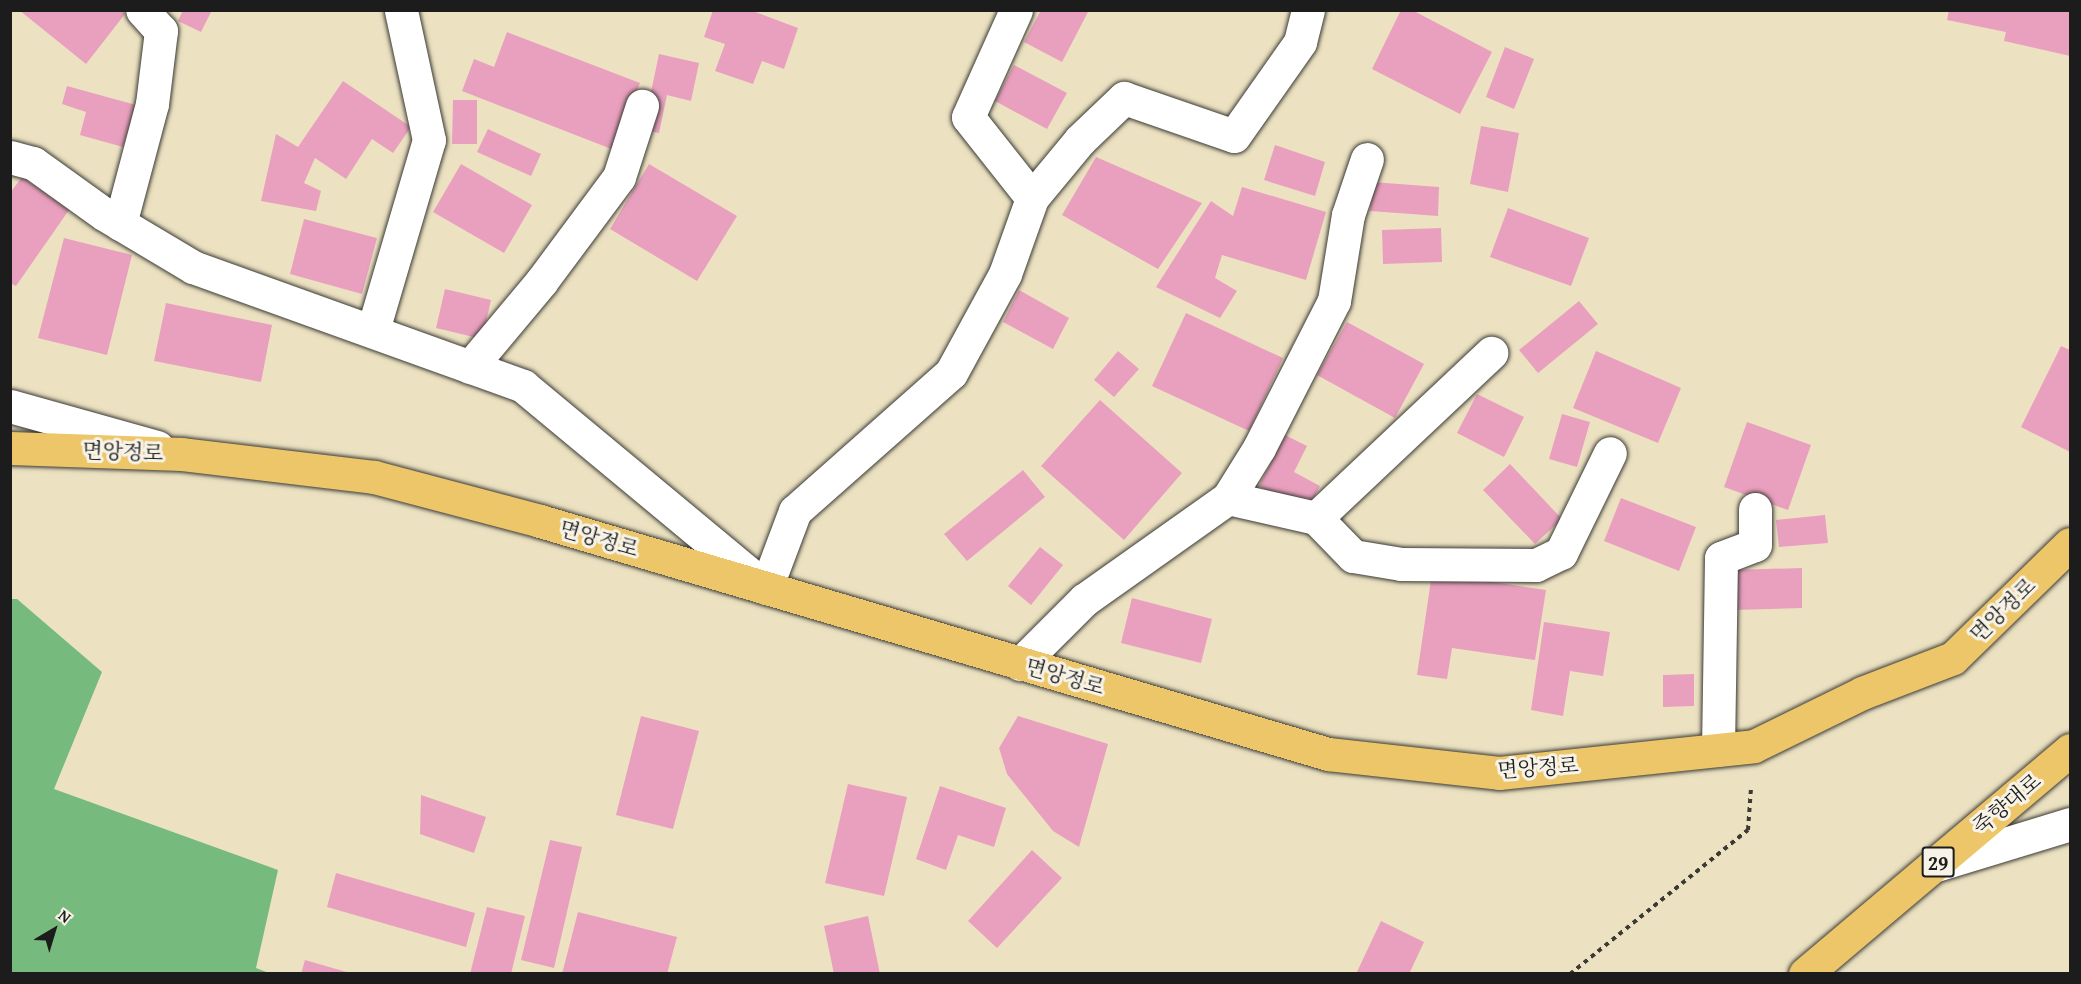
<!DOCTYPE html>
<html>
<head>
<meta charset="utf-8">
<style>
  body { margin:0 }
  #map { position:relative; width:2081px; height:984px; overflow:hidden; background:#ece2c2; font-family:"Gentium Book Plus","Noto Serif KR",serif }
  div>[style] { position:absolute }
  .forest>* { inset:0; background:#77ba7e }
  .building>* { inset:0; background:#e9a0be }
  .path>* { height:4px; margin-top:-2px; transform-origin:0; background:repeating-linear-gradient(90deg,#3b3a35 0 4.5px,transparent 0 9px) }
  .roads { filter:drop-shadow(0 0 2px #3b3a35) drop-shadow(0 0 2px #3b3a35) }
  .minor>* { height:33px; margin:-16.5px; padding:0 16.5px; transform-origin:16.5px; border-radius:16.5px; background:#fff }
  .major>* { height:33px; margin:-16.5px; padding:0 16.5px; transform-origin:16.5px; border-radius:16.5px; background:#ecc669 }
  span { translate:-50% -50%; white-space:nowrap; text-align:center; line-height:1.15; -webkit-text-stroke:6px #f7f3e8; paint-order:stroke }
  .shield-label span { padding:2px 4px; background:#f7f3e8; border:2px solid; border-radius:4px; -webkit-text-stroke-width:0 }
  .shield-label { font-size:20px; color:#1c1c1c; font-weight:700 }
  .street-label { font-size:21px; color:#1c1c1c }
  .frame { position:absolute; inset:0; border:12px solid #1c1c1c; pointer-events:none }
  .north { position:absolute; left:24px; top:900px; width:60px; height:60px; -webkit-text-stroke:4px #f7f3e8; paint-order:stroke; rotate:38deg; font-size:16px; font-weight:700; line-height:24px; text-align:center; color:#1c1c1c }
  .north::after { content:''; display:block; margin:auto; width:21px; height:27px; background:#1c1c1c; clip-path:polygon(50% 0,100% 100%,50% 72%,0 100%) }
</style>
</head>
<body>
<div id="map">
  <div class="forest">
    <div style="clip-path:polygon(10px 599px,17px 599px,102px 672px,54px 789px,278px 870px,256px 968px,269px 973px,11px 973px)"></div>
  </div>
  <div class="building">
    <div style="clip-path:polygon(19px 10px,121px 10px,125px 14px,86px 64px)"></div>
    <div style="clip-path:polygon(183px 10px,212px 10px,201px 32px,178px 21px)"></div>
    <div style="clip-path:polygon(713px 10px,750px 10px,798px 28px,784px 69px,762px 61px,753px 84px,715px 71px,725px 44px,704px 37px)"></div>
    <div style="clip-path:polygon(1041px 10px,1089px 10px,1062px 62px,1024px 42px)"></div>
    <div style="clip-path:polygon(1401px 10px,1412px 10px,1492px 52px,1460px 114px,1372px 69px)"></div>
    <div style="clip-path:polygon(1949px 10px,2070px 10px,2070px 56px,2004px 41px,2006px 32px,1947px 20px)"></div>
    <div style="clip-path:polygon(507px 32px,640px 83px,614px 150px,462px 91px,474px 59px,494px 67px)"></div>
    <div style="clip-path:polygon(1505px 47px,1534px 59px,1514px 109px,1486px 97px)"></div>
    <div style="clip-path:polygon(659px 54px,699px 63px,691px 101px,667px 95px,659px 133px,643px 130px)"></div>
    <div style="clip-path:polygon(1014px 65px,1067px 93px,1047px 129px,995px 101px)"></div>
    <div style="clip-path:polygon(343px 81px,411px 127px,393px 153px,372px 139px,346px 179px,315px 158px,304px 183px,321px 191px,316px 211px,261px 201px,276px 134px,298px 147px)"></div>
    <div style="clip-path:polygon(67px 86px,136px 105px,123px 147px,80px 135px,86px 112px,62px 104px)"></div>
    <div style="clip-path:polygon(453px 100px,477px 100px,477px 144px,452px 144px)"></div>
    <div style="clip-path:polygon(1481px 126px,1519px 133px,1508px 192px,1470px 184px)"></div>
    <div style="clip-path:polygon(488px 129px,541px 154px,531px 176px,477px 152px)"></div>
    <div style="clip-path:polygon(1275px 145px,1325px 162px,1315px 196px,1264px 180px)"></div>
    <div style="clip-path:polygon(1096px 157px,1202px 203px,1158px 269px,1062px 215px)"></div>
    <div style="clip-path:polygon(461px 164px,532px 205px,504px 253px,433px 212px)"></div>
    <div style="clip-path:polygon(649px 164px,737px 216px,697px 281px,610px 229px)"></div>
    <div style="clip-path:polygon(22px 177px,69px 210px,16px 286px,10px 283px,10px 193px)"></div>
    <div style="clip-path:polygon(1372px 182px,1439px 187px,1438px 216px,1370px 211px)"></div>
    <div style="clip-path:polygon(1242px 187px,1326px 212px,1306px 280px,1222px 255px,1215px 278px,1237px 291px,1220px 318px,1156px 287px,1211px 201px,1233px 216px)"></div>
    <div style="clip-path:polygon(1508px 208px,1589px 238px,1571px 286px,1490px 257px)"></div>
    <div style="clip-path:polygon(304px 219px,377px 238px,362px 294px,290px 274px)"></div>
    <div style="clip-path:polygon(1441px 228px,1442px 262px,1383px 264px,1382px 230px)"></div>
    <div style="clip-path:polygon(64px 238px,132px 255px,107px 355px,38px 338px)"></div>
    <div style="clip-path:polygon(445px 289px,491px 300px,482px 339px,436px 328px)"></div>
    <div style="clip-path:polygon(1019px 290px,1069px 318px,1053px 349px,1003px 322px)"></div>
    <div style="clip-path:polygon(1579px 301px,1598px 324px,1538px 373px,1519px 350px)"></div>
    <div style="clip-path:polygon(166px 303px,272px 325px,261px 382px,154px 361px)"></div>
    <div style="clip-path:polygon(1186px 313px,1283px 358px,1249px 431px,1152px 386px)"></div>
    <div style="clip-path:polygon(1347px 322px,1424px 364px,1395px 418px,1317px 375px)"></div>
    <div style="clip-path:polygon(2061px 346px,2070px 350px,2070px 452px,2021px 427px)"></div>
    <div style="clip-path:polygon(1118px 351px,1139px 369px,1114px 397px,1094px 380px)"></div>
    <div style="clip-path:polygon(1596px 351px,1681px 388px,1658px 443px,1573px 408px)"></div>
    <div style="clip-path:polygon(1477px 394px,1524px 417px,1504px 457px,1457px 433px)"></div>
    <div style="clip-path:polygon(1100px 400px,1182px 473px,1124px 540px,1041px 466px)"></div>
    <div style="clip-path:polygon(1562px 414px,1590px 422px,1577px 467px,1549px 459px)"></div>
    <div style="clip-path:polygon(1747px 422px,1811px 445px,1788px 510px,1724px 487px)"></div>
    <div style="clip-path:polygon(1285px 435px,1307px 446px,1294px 472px,1320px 486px,1307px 511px,1259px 486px)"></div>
    <div style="clip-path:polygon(1510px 464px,1562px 519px,1535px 544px,1483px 490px)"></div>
    <div style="clip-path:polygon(1023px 470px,1045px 497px,967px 561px,944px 534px)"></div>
    <div style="clip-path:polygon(1621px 498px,1696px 527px,1679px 571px,1604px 541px)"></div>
    <div style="clip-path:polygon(1825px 515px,1828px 543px,1779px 547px,1776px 520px)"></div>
    <div style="clip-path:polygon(1040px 547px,1063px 565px,1031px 605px,1008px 586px)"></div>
    <div style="clip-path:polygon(1802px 568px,1802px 608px,1732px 610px,1731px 570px)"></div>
    <div style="clip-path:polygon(1432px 573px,1546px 590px,1535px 660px,1452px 648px,1447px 679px,1417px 675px)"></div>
    <div style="clip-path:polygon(1132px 598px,1212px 619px,1201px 663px,1121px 643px)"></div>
    <div style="clip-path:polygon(1544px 622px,1610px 632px,1603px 676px,1570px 671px,1563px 716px,1531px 710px)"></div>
    <div style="clip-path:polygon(1694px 674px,1694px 706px,1663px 707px,1663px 675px)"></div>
    <div style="clip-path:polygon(641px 716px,699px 731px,673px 829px,616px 815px)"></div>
    <div style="clip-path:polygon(1018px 716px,1108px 744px,1079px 847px,1053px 831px,1007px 774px,999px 748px)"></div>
    <div style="clip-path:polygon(848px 784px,907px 797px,884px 896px,825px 883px)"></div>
    <div style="clip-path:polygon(940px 786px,1006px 808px,994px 847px,958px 835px,946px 870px,916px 859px)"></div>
    <div style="clip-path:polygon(421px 795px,486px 817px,474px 853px,420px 834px)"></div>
    <div style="clip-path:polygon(550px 840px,582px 847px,554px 968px,521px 960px)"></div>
    <div style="clip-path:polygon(1032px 850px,1062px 878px,997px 948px,968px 921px)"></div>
    <div style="clip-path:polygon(336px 873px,475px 913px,466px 947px,327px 907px)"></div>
    <div style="clip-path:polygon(487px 907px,525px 916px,511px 974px,470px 974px)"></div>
    <div style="clip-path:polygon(578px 912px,677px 937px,667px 974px,562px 974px)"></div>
    <div style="clip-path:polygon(868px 916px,880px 974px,834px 974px,824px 926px)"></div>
    <div style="clip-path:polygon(1381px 921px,1424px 942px,1409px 974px,1356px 974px)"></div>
    <div style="clip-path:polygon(305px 960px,350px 973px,350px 974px,301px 974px)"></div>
  </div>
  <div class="path">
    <div style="left:1570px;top:974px;width:229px;rotate:-39deg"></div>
    <div style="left:1748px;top:830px;width:42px;rotate:-85.9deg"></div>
  </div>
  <div class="roads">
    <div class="minor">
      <div style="left:10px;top:157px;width:24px;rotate:15deg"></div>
      <div style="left:33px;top:163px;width:87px;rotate:35.7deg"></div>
      <div style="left:104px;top:214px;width:104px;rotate:30.8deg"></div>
      <div style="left:193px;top:267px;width:351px;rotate:19.8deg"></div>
      <div style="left:523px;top:386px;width:316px;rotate:39.7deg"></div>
      <div style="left:766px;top:588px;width:82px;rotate:-69.4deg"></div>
      <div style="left:795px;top:511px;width:208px;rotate:-41.5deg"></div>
      <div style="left:951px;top:373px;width:113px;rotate:-61.4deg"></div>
      <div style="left:1005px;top:274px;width:81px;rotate:-70.4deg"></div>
      <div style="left:1032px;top:198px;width:103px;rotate:-128.3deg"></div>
      <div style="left:968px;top:117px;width:117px;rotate:-65.8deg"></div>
      <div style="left:1032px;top:198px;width:75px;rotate:-50.4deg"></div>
      <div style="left:1080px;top:140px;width:61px;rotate:-43.7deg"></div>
      <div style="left:1124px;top:98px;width:116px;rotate:19.1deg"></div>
      <div style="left:1234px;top:136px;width:115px;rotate:-54.9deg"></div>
      <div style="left:1300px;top:42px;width:33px;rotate:-76deg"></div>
      <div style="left:120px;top:224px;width:124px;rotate:-75.1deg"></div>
      <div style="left:152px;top:104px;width:74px;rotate:-83deg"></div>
      <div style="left:161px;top:31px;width:28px;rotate:-132deg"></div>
      <div style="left:373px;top:330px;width:198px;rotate:-73.6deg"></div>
      <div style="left:429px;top:140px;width:133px;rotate:-102.2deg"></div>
      <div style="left:470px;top:367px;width:111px;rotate:-50.1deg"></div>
      <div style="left:541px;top:282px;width:131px;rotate:-53.4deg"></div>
      <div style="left:619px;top:177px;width:75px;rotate:-72.1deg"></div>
      <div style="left:10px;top:406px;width:153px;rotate:15.6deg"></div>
      <div style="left:1228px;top:498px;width:90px;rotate:12.8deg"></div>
      <div style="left:1316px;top:518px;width:241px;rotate:-43.3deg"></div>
      <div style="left:1316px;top:518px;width:53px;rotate:45.8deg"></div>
      <div style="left:1353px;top:556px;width:49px;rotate:9.5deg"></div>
      <div style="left:1401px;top:564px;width:135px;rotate:0.4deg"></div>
      <div style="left:1536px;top:565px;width:28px;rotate:-26deg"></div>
      <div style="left:1561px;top:553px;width:111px;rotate:-63.9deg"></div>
      <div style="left:1020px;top:664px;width:91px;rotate:-45deg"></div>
      <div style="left:1084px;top:600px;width:176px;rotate:-35.3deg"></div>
      <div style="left:1228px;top:498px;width:59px;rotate:-58.2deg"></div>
      <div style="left:1259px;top:448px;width:165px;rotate:-63deg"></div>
      <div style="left:1334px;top:301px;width:87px;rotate:-80.8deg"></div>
      <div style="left:1348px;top:215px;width:59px;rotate:-71.3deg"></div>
      <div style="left:1718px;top:750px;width:192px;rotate:-89.1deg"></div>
      <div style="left:1721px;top:558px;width:36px;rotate:-21deg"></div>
      <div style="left:1755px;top:545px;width:36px;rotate:-90deg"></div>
      <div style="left:1933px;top:866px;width:143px;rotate:-17deg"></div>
    </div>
    <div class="major">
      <div style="left:10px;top:448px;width:172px;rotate:2deg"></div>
      <div style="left:182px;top:454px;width:193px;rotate:6.8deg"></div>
      <div style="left:374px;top:477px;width:172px;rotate:14.8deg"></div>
      <div style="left:540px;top:521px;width:822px;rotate:16.47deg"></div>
      <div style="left:1328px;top:754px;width:172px;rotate:6.3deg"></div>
      <div style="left:1499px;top:773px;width:256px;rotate:-6deg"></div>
      <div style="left:1754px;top:746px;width:120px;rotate:-26.1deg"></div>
      <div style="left:1862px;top:693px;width:97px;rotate:-21deg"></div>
      <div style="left:1953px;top:658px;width:163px;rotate:-44.3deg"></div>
      <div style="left:1805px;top:974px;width:347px;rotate:-40.2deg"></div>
    </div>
  </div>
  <div class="shield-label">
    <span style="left:1938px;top:862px">29</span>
  </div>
  <div class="street-label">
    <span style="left:123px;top:452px;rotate:2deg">면앙정로</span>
    <span style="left:599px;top:539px;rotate:16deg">면앙정로</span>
    <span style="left:2003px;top:610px;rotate:-44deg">면앙정로</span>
    <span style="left:1065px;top:677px;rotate:16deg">면앙정로</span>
    <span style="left:1538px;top:768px;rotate:-4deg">면앙정로</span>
    <span style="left:2007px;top:804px;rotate:-40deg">죽향대로</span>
  </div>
  <div class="frame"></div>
  <div class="north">N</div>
</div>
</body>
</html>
